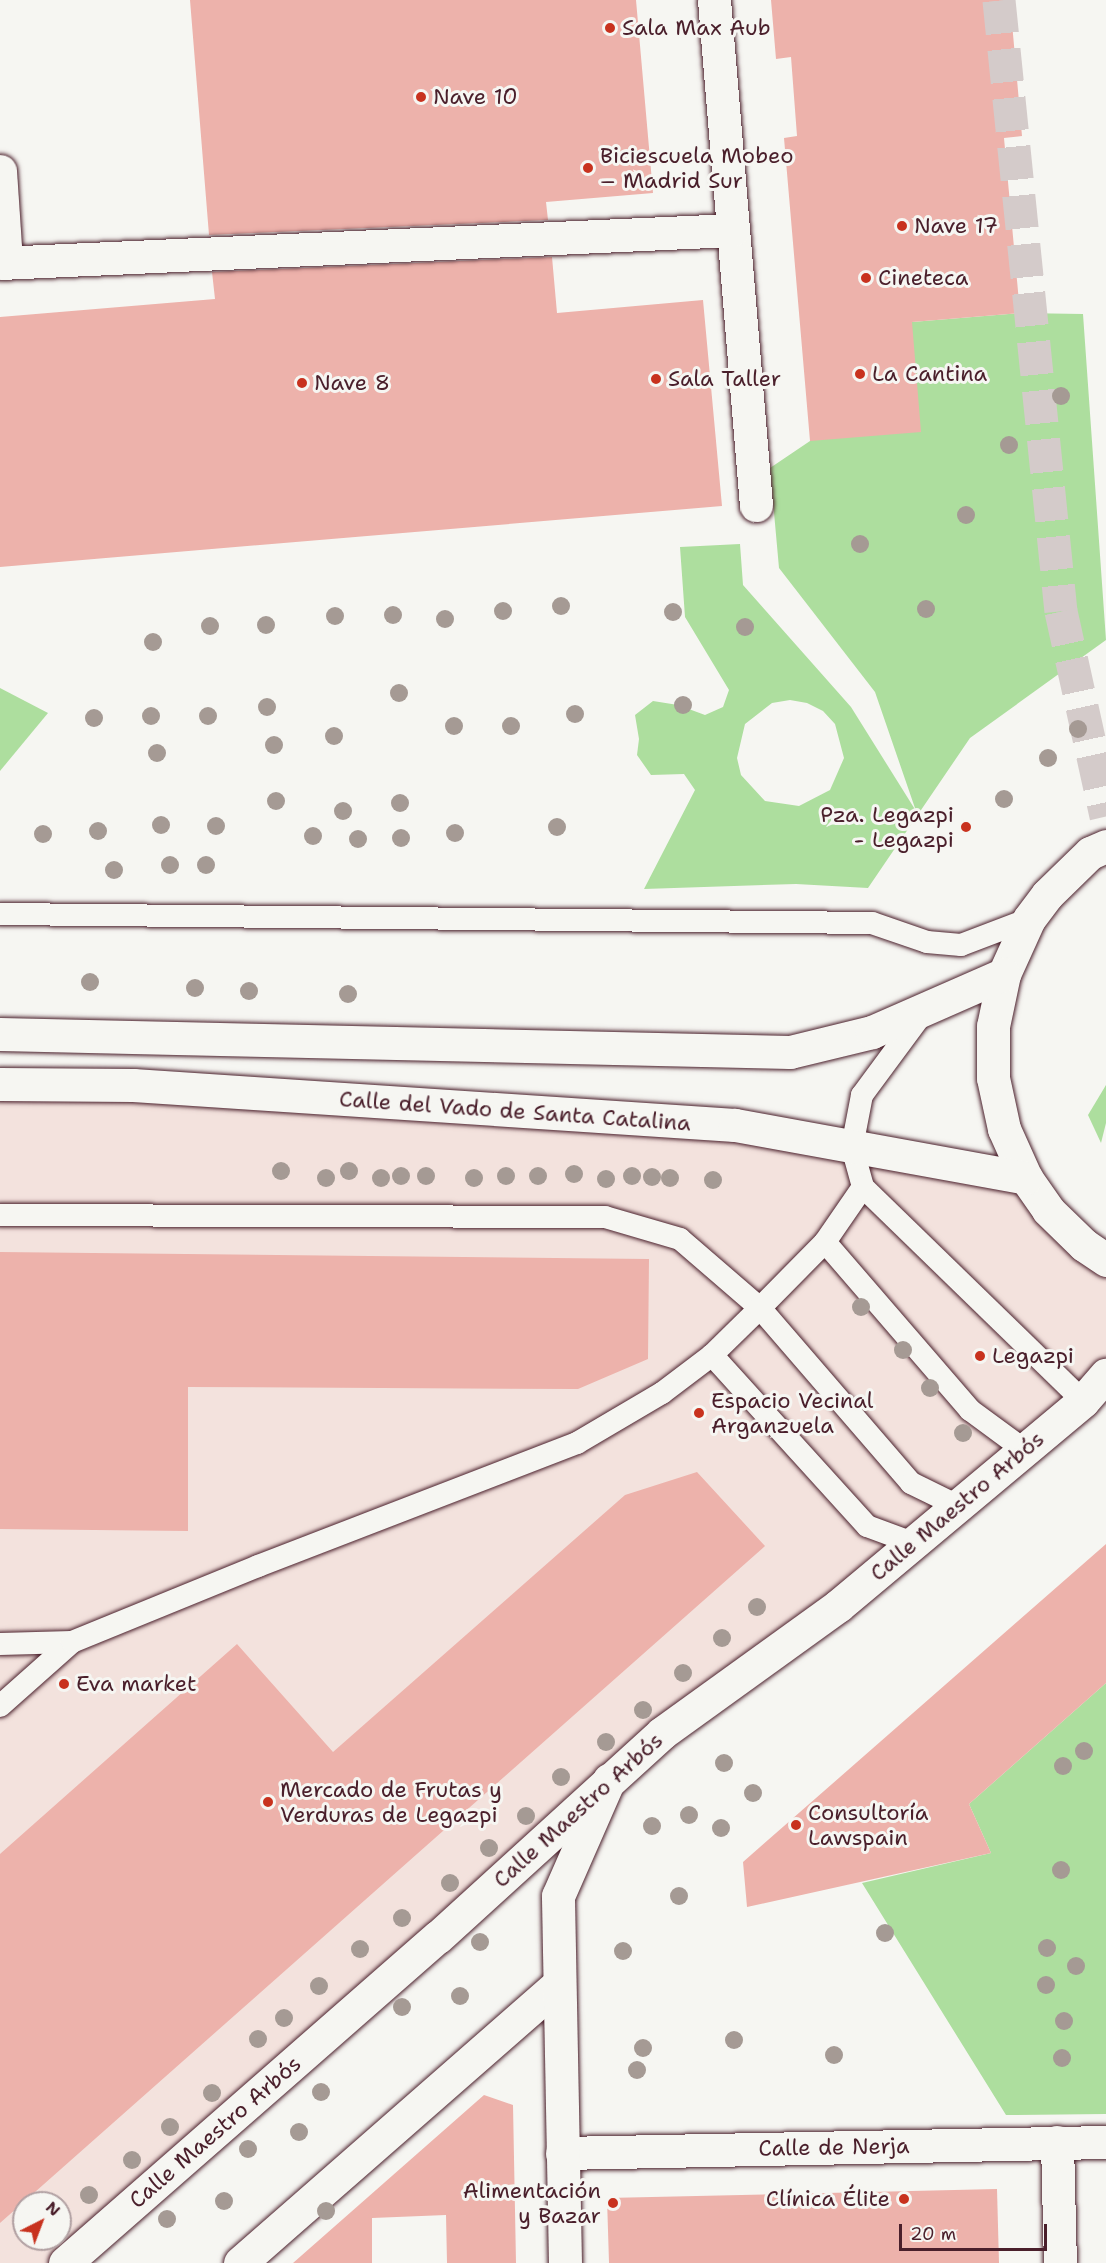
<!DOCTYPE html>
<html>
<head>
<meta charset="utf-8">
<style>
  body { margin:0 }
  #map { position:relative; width:1106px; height:2263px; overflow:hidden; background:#f6f6f2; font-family:"Shantell Sans",sans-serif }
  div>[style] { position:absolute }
  .built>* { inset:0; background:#f3e2dd }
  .green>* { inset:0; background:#adde9e }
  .building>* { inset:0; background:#edb2ab }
  .highway-tunnel>* { height:33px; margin-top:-16.5px; transform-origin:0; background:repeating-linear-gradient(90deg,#d4cbca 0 33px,transparent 0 49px) }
  .roads { filter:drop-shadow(0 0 2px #4a1f2b) drop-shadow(0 0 2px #4a1f2b) }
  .lane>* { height:22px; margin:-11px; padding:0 11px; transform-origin:11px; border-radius:11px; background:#f6f6f2 }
  .street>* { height:33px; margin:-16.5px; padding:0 16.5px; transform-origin:16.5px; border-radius:16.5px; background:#f6f6f2 }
  .secondary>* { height:33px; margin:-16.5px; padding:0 16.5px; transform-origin:16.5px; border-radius:16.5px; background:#f6f6f2 }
  .primary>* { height:33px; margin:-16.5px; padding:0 16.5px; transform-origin:16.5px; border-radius:16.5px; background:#f6f6f2 }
  .trees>* { width:18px; height:18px; margin:-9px; border-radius:50%; background:#a59a94 }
  .dots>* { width:16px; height:16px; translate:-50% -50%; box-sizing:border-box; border:3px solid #f6f6f2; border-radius:50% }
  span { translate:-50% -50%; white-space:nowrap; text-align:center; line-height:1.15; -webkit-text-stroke:6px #f6f6f2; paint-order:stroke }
  .poi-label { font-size:22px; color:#4a1f2b }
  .left { translate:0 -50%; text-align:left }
  .right { translate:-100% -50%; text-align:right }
  .street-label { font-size:22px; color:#4a1f2b }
  .north { position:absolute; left:12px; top:2191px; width:60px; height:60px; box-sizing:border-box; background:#f6f6f2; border:2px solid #b1a0a2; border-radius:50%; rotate:42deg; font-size:16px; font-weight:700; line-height:24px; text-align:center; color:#4a1f2b }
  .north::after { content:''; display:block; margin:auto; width:21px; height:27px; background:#c8321e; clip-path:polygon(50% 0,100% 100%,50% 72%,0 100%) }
  .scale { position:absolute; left:899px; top:2224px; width:148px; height:27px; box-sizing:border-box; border:3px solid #4a1f2b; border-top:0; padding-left:8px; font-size:18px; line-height:21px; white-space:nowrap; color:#4a1f2b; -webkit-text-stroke:4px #f6f6f2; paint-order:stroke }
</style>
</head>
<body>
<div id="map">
  <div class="built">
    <div style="clip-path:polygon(evenodd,0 1087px,735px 1125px,1026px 1178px,1106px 1260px,1106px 1375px,662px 1733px,65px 2263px,0 2263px,0 1087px,24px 2203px,60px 2203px,60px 2239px,24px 2239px,24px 2203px)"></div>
  </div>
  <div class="green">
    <div style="clip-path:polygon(evenodd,1020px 313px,1083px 314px,1106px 640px,970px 738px,868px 888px,796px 884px,644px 889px,695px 790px,684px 774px,651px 775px,637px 755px,639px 739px,635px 715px,653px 701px,678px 705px,705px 715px,723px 707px,729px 690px,685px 617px,680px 547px,740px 544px,743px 585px,851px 707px,916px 811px,875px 692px,779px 568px,770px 468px,810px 441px,912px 322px,1020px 313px,790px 700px,807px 703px,823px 711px,835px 724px,844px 758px,830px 790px,799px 806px,765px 801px,741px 775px,737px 758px,745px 724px,772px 703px,790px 700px)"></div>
    <div style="clip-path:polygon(0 688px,48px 713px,0 771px)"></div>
    <div style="clip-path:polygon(1106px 1085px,1106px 1123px,1101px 1143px,1088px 1115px)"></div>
    <div style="clip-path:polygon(1106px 1683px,1106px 2114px,1006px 2115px,862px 1883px,991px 1853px,969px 1804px)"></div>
  </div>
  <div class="building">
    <div style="clip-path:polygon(190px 0,636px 0,653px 193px,546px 202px,548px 220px,209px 235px)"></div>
    <div style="clip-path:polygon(771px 0,1010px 0,1022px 136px,1004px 138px,1020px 313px,912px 322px,921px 432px,810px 441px,784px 138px,797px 136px,791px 57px,776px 59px)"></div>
    <div style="clip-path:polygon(552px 257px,557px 313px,703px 300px,722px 506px,0 567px,0 317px,215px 299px,212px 272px)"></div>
    <div style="clip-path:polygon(0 1252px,649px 1259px,648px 1359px,578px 1389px,188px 1387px,188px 1531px,0 1529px)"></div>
    <div style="clip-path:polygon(697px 1472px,765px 1546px,0 2223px,0 1854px,237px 1644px,333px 1752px,625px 1495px)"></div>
    <div style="clip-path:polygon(1106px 1544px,1106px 1683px,969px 1804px,991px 1853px,747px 1907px,743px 1862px)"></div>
    <div style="clip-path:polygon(484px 2095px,513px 2105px,516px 2263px,447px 2263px,446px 2215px,372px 2218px,372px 2263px,293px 2263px)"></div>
    <div style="clip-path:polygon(997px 2189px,999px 2263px,609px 2263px,607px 2198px)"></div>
  </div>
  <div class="highway-tunnel">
    <div style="left:999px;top:0;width:614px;rotate:84.21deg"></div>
    <div style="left:1061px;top:611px;width:210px;rotate:77.6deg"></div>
  </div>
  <div class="roads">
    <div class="lane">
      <div style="left:0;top:914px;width:872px;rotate:0.59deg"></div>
      <div style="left:872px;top:923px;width:58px;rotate:19.1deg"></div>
      <div style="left:927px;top:942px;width:34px;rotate:5deg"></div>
      <div style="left:961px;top:945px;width:73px;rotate:-20.9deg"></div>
      <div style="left:922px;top:1014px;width:101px;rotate:126.5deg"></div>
      <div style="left:862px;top:1095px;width:53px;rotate:100.9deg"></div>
      <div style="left:852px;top:1147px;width:41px;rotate:74.6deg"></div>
      <div style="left:863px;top:1187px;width:307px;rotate:44.2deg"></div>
      <div style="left:0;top:1215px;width:605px;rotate:0.19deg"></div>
      <div style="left:605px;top:1217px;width:78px;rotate:16.3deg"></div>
      <div style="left:680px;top:1239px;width:106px;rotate:40.8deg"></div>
      <div style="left:760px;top:1308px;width:231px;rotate:49.2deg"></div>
      <div style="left:911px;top:1483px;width:52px;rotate:26.1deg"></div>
      <div style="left:825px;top:1242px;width:222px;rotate:49.2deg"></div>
      <div style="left:970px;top:1410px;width:66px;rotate:36.3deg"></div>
      <div style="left:712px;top:1355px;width:231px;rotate:47.8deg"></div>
      <div style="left:867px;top:1526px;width:49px;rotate:20.3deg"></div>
      <div style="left:0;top:1644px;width:72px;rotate:-1.6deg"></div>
      <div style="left:0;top:1706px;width:96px;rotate:-41.6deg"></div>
      <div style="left:72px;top:1642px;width:201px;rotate:-22.2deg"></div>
      <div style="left:258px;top:1566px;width:342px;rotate:-21.1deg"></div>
      <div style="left:577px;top:1443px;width:99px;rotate:-30.5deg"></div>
      <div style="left:662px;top:1393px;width:63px;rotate:-37.2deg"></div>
      <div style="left:712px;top:1355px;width:67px;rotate:-44.4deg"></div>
      <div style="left:760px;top:1308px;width:93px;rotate:-45.4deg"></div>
      <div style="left:825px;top:1242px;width:67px;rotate:-55.4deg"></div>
    </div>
    <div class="street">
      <div style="left:714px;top:0;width:507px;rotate:85.25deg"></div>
      <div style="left:0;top:171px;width:91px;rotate:86.2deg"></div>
      <div style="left:0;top:263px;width:734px;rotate:-2.58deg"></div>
      <div style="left:1057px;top:2142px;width:121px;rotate:88.6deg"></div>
      <div style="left:562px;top:2153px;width:544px;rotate:-1.16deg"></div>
      <div style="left:240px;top:2263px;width:424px;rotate:-41.2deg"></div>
      <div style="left:565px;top:2263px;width:367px;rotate:-91.1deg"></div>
      <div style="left:558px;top:1896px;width:127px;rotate:-66.3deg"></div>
    </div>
    <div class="secondary">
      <div style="left:65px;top:2263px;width:495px;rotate:-41.2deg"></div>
      <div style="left:438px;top:1937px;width:303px;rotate:-42.3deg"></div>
      <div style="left:662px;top:1733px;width:217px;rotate:-35.8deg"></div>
      <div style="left:838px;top:1606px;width:319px;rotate:-39.9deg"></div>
      <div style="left:1083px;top:1401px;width:35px;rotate:-49deg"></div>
    </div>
    <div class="primary">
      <div style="left:1106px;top:846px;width:17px;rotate:156deg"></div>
      <div style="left:1090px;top:853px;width:60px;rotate:135.7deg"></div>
      <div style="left:1047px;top:895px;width:30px;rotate:127deg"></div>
      <div style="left:1029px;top:919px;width:60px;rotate:114.4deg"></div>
      <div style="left:1004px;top:974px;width:53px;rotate:101.9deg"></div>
      <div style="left:993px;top:1026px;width:52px;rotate:90deg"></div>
      <div style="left:993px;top:1078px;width:52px;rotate:77.8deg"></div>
      <div style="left:1004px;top:1129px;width:54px;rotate:65.8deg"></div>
      <div style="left:1026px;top:1178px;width:39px;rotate:55deg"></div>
      <div style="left:1048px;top:1210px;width:50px;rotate:44.2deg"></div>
      <div style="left:1084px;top:1245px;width:27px;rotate:34deg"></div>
      <div style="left:0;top:1034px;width:790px;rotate:1.31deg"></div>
      <div style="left:790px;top:1052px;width:84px;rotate:-13.7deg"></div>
      <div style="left:872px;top:1032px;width:144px;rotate:-23.7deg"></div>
      <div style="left:0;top:1084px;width:133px;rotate:0.4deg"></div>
      <div style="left:133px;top:1085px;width:603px;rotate:3.8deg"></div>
      <div style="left:735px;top:1125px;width:296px;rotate:10.3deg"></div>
    </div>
  </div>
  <div class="trees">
    <div style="left:1061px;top:396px"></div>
    <div style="left:1009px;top:445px"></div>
    <div style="left:966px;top:515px"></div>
    <div style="left:860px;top:544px"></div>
    <div style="left:561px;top:606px"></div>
    <div style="left:926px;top:609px"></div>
    <div style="left:503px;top:611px"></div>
    <div style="left:673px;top:612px"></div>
    <div style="left:393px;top:615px"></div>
    <div style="left:335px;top:616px"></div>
    <div style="left:445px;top:619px"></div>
    <div style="left:266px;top:625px"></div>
    <div style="left:210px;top:626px"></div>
    <div style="left:745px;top:627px"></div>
    <div style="left:153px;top:642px"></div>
    <div style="left:399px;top:693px"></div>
    <div style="left:683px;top:705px"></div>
    <div style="left:267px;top:707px"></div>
    <div style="left:575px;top:714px"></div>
    <div style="left:151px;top:716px"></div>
    <div style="left:208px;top:716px"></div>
    <div style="left:94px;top:718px"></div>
    <div style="left:454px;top:726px"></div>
    <div style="left:511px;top:726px"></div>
    <div style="left:1078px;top:729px"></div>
    <div style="left:334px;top:736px"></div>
    <div style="left:274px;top:745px"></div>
    <div style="left:157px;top:753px"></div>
    <div style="left:1048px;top:758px"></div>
    <div style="left:1004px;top:799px"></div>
    <div style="left:276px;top:801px"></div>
    <div style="left:400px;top:803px"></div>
    <div style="left:343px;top:811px"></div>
    <div style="left:161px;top:825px"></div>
    <div style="left:216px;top:826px"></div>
    <div style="left:557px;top:827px"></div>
    <div style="left:98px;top:831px"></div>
    <div style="left:455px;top:833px"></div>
    <div style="left:43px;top:834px"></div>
    <div style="left:313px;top:836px"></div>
    <div style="left:401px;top:838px"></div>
    <div style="left:358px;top:839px"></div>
    <div style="left:170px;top:865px"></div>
    <div style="left:206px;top:865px"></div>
    <div style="left:114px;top:870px"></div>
    <div style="left:90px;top:982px"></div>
    <div style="left:195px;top:988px"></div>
    <div style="left:249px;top:991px"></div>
    <div style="left:348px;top:994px"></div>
    <div style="left:281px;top:1171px"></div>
    <div style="left:349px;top:1171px"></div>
    <div style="left:574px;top:1174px"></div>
    <div style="left:401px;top:1176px"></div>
    <div style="left:426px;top:1176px"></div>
    <div style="left:506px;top:1176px"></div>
    <div style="left:538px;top:1176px"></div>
    <div style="left:632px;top:1176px"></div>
    <div style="left:652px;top:1177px"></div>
    <div style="left:326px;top:1178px"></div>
    <div style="left:381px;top:1178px"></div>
    <div style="left:474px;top:1178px"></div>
    <div style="left:670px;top:1178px"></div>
    <div style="left:606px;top:1179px"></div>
    <div style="left:713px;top:1180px"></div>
    <div style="left:861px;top:1307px"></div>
    <div style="left:903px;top:1350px"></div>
    <div style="left:930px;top:1388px"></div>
    <div style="left:963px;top:1433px"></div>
    <div style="left:757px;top:1607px"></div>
    <div style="left:722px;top:1638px"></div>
    <div style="left:683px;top:1673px"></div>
    <div style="left:643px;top:1710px"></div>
    <div style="left:606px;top:1742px"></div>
    <div style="left:1084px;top:1751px"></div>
    <div style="left:724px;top:1763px"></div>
    <div style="left:1063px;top:1766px"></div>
    <div style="left:561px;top:1777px"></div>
    <div style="left:753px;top:1793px"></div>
    <div style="left:689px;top:1815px"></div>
    <div style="left:526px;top:1816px"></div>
    <div style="left:652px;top:1826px"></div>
    <div style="left:721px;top:1828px"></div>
    <div style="left:489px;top:1848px"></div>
    <div style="left:1061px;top:1870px"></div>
    <div style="left:450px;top:1883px"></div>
    <div style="left:679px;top:1896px"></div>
    <div style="left:402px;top:1918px"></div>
    <div style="left:885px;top:1933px"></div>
    <div style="left:480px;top:1942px"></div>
    <div style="left:1047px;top:1948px"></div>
    <div style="left:360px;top:1949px"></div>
    <div style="left:623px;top:1951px"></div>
    <div style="left:1076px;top:1966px"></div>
    <div style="left:1046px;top:1985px"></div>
    <div style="left:319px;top:1986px"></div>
    <div style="left:460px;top:1996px"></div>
    <div style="left:402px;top:2007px"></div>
    <div style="left:284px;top:2018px"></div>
    <div style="left:1064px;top:2021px"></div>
    <div style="left:258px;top:2039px"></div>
    <div style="left:734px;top:2040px"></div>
    <div style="left:643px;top:2048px"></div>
    <div style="left:834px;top:2055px"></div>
    <div style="left:1062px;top:2058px"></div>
    <div style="left:637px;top:2070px"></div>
    <div style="left:321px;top:2092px"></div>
    <div style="left:212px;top:2093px"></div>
    <div style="left:170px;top:2127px"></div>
    <div style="left:299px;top:2132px"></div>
    <div style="left:248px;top:2149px"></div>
    <div style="left:132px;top:2160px"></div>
    <div style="left:89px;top:2195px"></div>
    <div style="left:224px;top:2201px"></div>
    <div style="left:326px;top:2211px"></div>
    <div style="left:167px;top:2219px"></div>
  </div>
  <div class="dots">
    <div style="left:610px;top:28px;background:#c8321e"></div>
    <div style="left:421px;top:97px;background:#c8321e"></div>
    <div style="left:588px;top:168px;background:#c8321e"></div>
    <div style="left:902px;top:226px;background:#c8321e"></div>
    <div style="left:866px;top:278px;background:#c8321e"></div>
    <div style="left:860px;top:374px;background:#c8321e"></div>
    <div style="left:656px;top:379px;background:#c8321e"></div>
    <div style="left:302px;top:383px;background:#c8321e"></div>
    <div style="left:966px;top:827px;background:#c8321e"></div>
    <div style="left:980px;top:1356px;background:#c8321e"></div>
    <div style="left:699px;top:1413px;background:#c8321e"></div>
    <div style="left:64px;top:1684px;background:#c8321e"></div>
    <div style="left:268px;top:1802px;background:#c8321e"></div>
    <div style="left:796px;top:1825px;background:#c8321e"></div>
    <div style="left:904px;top:2199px;background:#c8321e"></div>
    <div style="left:613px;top:2203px;background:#c8321e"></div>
  </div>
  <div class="poi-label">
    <span class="left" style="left:622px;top:28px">Sala Max Aub</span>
    <span class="left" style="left:433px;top:97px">Nave 10</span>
    <span class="left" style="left:600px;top:168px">Biciescuela Mobeo<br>– Madrid Sur</span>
    <span class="left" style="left:914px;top:226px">Nave 17</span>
    <span class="left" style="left:878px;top:278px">Cineteca</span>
    <span class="left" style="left:872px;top:374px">La Cantina</span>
    <span class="left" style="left:668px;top:379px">Sala Taller</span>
    <span class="left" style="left:314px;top:383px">Nave 8</span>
    <span class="right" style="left:954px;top:827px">Pza. Legazpi<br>- Legazpi</span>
    <span class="left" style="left:992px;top:1356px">Legazpi</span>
    <span class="left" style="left:711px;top:1413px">Espacio Vecinal<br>Arganzuela</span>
    <span class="left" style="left:76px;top:1684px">Eva market</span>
    <span class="left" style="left:280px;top:1802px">Mercado de Frutas y<br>Verduras de Legazpi</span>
    <span class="left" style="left:808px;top:1825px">Consultoría<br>Lawspain</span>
    <span class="right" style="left:601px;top:2203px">Alimentación<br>y Bazar</span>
    <span class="right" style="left:890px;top:2199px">Clínica Élite</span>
  </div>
  <div class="street-label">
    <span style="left:515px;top:1111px;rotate:4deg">Calle del Vado de Santa Catalina</span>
    <span style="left:957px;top:1506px;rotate:-40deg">Calle Maestro Arbós</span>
    <span style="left:578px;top:1810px;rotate:-42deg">Calle Maestro Arbós</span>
    <span style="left:215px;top:2132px;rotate:-41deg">Calle Maestro Arbós</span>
    <span style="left:834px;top:2147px;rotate:-1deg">Calle de Nerja</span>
  </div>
  <div class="north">N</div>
  <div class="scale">20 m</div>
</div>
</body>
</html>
